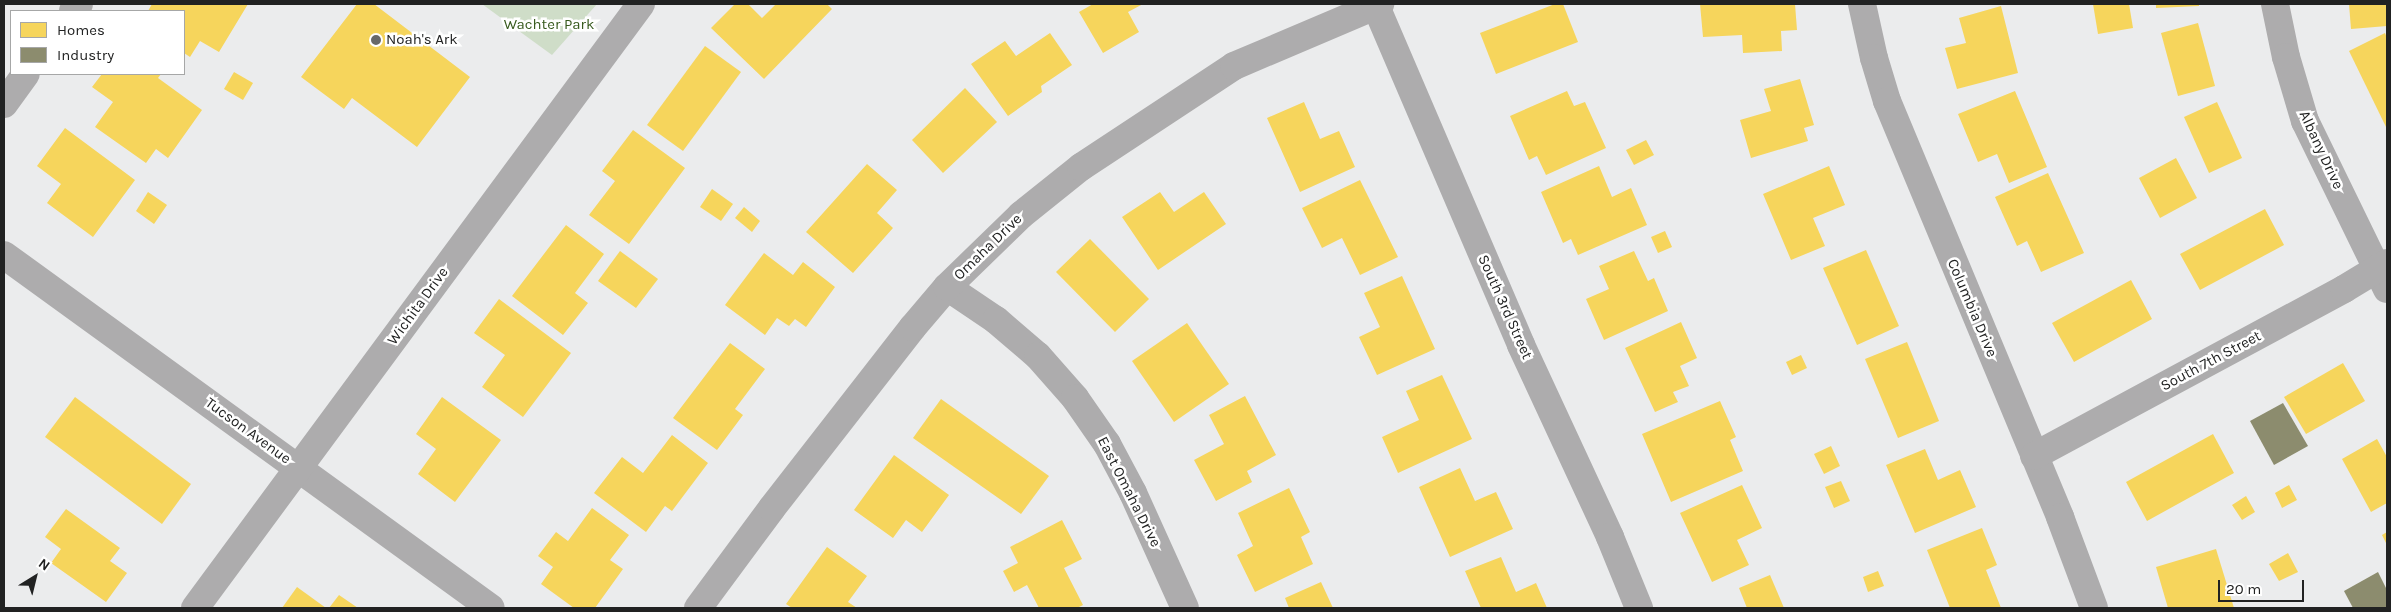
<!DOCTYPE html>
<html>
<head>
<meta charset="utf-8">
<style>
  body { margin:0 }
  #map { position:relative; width:2391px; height:612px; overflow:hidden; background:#ebeced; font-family:Karla,sans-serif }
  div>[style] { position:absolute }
  .green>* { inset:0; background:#cfddc8 }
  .homes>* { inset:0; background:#f6d55c }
  .industry>* { inset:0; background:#8c8c6e }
  .minor>* { height:28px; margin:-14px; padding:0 14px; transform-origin:14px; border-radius:14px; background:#adacad }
  .tertiary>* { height:28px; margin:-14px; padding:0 14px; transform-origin:14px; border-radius:14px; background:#adacad }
  .dots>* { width:14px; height:14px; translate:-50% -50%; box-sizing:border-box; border:2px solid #fff; border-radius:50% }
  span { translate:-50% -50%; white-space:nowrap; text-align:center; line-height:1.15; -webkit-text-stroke:5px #fff; paint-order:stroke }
  .park-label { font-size:15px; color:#36591c }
  .poi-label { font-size:15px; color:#212222 }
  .left { translate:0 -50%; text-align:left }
  .street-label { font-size:15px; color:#212222 }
  .frame { position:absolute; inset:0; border:5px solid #212222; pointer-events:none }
  .legend { position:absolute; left:10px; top:10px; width:175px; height:65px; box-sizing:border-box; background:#fff; border:1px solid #a6a7a7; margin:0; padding:6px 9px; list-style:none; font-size:15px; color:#212222 }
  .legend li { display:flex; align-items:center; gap:10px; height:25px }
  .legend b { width:25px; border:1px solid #a6a7a7 }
  .north { position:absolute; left:10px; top:552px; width:50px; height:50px; -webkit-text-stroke:4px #fff; paint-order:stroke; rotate:36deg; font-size:14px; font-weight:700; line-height:20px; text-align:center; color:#212222 }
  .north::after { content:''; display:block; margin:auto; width:18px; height:22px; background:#212222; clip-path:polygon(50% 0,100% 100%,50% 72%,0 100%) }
  .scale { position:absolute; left:2218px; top:580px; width:86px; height:22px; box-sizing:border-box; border:2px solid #212222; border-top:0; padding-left:6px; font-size:15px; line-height:18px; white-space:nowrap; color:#212222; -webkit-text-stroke:4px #fff; paint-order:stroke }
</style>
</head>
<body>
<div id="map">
  <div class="green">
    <div style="clip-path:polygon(482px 4px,597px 4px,552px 55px)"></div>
  </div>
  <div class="homes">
    <div style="clip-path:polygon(152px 4px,248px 4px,219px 52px,200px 41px,190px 57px,184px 53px,184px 11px,148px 11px)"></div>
    <div style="clip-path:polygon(357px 4px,374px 4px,470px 77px,417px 147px,352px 98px,344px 109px,301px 77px)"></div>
    <div style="clip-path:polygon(735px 4px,748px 4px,762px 18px,776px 4px,827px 4px,832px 9px,764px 79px,711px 28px)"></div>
    <div style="clip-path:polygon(1093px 4px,1143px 4px,1128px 12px,1139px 32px,1103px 53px,1079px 12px)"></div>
    <div style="clip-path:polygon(1555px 4px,1563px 4px,1578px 42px,1496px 74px,1480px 33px)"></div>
    <div style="clip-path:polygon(1700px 4px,1795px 4px,1797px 30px,1781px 31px,1782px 51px,1743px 53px,1742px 35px,1703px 37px)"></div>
    <div style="clip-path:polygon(2093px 4px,2129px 4px,2133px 28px,2098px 34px)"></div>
    <div style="clip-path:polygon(2156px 4px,2199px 4px,2199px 6px,2156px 8px)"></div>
    <div style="clip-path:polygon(2349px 4px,2387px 4px,2387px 26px,2351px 29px)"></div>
    <div style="clip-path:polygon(2001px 6px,2018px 73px,1957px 89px,1945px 48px,1966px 43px,1959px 18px)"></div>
    <div style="clip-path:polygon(2198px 23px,2215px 86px,2178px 96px,2161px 33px)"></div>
    <div style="clip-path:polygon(1050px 33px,1072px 65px,1041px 86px,1042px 92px,1008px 116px,971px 64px,1005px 41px,1016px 56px)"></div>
    <div style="clip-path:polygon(2385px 33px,2387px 38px,2387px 129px,2349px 51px)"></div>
    <div style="clip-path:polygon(705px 46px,741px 72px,683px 151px,647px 125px)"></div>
    <div style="clip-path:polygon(234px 72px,253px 83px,243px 100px,224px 89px)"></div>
    <div style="clip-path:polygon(102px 74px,161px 74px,158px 78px,202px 110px,168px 158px,156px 149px,146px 163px,95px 127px,113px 102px,92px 87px)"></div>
    <div style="clip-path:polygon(1800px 79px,1814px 125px,1804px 128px,1808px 141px,1751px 158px,1740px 120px,1771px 111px,1764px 89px)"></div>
    <div style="clip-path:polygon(965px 88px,997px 122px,943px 173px,912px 140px)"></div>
    <div style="clip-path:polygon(1567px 91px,1574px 106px,1585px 102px,1606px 148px,1546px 175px,1537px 156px,1529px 160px,1510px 116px)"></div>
    <div style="clip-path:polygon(2015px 91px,2047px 167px,2009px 183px,1997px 154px,1978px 162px,1958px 114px)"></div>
    <div style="clip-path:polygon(1304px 102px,1320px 139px,1339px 131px,1355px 167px,1300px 192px,1267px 118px)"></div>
    <div style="clip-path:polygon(2217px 102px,2242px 158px,2209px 173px,2184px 117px)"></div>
    <div style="clip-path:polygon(65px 128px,135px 180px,93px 237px,47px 203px,61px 184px,37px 166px)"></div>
    <div style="clip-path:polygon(633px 130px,685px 168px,629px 244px,589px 215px,615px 181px,602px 171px)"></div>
    <div style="clip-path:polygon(1646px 140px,1654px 155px,1634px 165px,1626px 150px)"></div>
    <div style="clip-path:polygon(2176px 158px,2197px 198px,2160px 218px,2139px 178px)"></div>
    <div style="clip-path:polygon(867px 164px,897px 190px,877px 213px,893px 228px,853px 273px,806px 232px)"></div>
    <div style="clip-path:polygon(1599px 166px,1612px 197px,1631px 188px,1647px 225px,1578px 255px,1571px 239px,1563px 243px,1541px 192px)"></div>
    <div style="clip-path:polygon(1829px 166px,1845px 205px,1813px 218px,1825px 246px,1791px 260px,1763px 194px)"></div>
    <div style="clip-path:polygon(2048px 173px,2084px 253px,2041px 272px,2027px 241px,2017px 246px,1995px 197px)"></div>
    <div style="clip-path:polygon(1360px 180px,1398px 257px,1360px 275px,1342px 238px,1322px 248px,1302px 208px)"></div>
    <div style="clip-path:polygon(712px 189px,733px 204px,721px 221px,700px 207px)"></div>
    <div style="clip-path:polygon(148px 192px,167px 205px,154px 224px,136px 211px)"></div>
    <div style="clip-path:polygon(1160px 192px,1174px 212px,1204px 192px,1226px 224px,1158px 270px,1122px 217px)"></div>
    <div style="clip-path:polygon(744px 207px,760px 221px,752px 232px,735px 218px)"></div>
    <div style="clip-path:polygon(2265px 209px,2284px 245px,2200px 290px,2180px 254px)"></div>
    <div style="clip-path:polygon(566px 225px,604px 254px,575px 293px,588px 303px,563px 335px,512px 296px)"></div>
    <div style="clip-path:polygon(1665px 231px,1672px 247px,1658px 253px,1651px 237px)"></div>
    <div style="clip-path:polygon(1090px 239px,1149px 299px,1115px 332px,1056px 272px)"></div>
    <div style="clip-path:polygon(1866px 250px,1899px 326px,1857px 345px,1823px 268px)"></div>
    <div style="clip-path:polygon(620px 251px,658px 279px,636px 308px,598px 281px)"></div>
    <div style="clip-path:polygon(1634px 251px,1648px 281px,1654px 278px,1668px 311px,1604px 340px,1586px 299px,1609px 289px,1599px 266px)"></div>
    <div style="clip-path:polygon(764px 253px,793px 275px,803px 262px,835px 287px,806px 327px,795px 319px,789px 326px,777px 318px,765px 335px,725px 305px)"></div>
    <div style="clip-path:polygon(1402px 276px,1435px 349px,1377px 375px,1359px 337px,1380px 327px,1364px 293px)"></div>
    <div style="clip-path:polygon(2131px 280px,2152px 319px,2074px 362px,2052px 323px)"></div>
    <div style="clip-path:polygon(499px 299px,571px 353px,523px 417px,482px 387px,505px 355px,474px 333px)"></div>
    <div style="clip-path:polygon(1681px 322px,1697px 358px,1680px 366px,1689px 386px,1673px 392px,1678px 402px,1655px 412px,1625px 348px)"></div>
    <div style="clip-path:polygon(1187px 323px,1229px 384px,1174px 422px,1132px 361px)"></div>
    <div style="clip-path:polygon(1907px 342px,1939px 421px,1898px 438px,1865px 359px)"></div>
    <div style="clip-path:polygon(730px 343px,765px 369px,735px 409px,743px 415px,717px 450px,673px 418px)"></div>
    <div style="clip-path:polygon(1801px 355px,1807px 368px,1792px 375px,1786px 362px)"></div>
    <div style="clip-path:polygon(2343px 363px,2365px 401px,2306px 434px,2284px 397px)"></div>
    <div style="clip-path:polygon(1442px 375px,1472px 439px,1398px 473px,1382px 437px,1419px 420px,1406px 391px)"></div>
    <div style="clip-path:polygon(1245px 396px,1276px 455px,1247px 471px,1252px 482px,1216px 501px,1194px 460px,1224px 444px,1209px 415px)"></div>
    <div style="clip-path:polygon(75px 397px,191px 484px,162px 524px,45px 437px)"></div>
    <div style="clip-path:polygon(442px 397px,501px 440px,455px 502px,418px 474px,436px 449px,416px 434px)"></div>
    <div style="clip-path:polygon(941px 399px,1049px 476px,1021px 514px,913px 438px)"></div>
    <div style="clip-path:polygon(1720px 401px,1736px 437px,1730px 440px,1743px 471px,1671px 502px,1642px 434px)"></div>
    <div style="clip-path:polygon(2213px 434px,2234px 473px,2147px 521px,2126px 482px)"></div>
    <div style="clip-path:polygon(672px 435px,708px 463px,672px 511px,665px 506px,646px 532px,594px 493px,622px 457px,643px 473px)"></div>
    <div style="clip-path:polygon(2377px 439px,2387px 457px,2387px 503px,2371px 512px,2342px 459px)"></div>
    <div style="clip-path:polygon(1831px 446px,1840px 466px,1824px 474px,1814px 454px)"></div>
    <div style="clip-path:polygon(1925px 449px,1938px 480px,1960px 470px,1976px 507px,1915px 533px,1886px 465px)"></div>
    <div style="clip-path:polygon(894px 455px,949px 495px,922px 532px,906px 520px,893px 538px,854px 510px)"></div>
    <div style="clip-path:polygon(1460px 468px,1475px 501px,1496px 492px,1513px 529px,1450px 557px,1419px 487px)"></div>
    <div style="clip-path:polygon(1841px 481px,1850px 501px,1834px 508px,1825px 487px)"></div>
    <div style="clip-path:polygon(1742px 485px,1762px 528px,1737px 540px,1749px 565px,1712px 582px,1680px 513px)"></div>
    <div style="clip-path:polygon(2289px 485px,2297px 500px,2282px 508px,2275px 493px)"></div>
    <div style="clip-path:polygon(1289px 488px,1310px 532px,1301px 537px,1313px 564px,1255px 592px,1237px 555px,1253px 546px,1238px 513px)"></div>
    <div style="clip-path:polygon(2246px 496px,2255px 512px,2242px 520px,2232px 505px)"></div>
    <div style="clip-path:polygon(592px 508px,629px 535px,610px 560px,623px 569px,595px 608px,574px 608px,541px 584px,553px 567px,538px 556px,556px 532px,568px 541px)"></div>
    <div style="clip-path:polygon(66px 509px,120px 548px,110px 561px,127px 573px,106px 602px,51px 563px,61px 549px,45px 537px)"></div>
    <div style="clip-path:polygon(1062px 520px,1082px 559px,1064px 568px,1083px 605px,1077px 608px,1039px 608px,1027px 585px,1014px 592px,1003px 571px,1018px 563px,1010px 547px)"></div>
    <div style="clip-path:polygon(1982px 528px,1997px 565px,1986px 570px,2001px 608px,1950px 608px,1927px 550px)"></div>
    <div style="clip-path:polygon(2387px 532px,2387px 545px,2382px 535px)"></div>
    <div style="clip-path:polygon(827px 547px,867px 576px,848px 602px,857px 608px,792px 608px,786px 604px)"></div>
    <div style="clip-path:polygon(2216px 549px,2234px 608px,2168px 608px,2156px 567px)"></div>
    <div style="clip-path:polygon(2288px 553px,2298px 572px,2279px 581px,2269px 564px)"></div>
    <div style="clip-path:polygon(1501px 557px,1516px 592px,1536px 583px,1547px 608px,1481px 608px,1465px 571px)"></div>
    <div style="clip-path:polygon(1878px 571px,1884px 586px,1868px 592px,1863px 577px)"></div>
    <div style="clip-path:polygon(1770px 575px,1784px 608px,1747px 608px,1739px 588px)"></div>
    <div style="clip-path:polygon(1321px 582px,1333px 608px,1289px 608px,1285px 598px)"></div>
    <div style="clip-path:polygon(297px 587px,326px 608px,282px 608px)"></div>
    <div style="clip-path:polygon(339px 595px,358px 608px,329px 608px)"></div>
  </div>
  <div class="industry">
    <div style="clip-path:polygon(2283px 403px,2308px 446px,2274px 465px,2250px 421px)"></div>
    <div style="clip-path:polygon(2378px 572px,2387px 590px,2387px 608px,2353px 608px,2344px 591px)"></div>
  </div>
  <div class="minor">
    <div style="left:1862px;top:4px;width:55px;rotate:77.5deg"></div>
    <div style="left:1874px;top:58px;width:45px;rotate:73.2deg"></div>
    <div style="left:1887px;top:101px;width:451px;rotate:67.4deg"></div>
    <div style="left:2060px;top:517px;width:97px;rotate:69.5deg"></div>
    <div style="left:2275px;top:4px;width:54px;rotate:78.3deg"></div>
    <div style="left:2286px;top:57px;width:67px;rotate:73.5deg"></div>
    <div style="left:2305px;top:121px;width:187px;rotate:64deg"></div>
    <div style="left:73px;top:11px;width:9px;rotate:-49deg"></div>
    <div style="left:4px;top:104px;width:37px;rotate:-54deg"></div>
    <div style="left:4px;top:255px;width:601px;rotate:35.94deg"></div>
    <div style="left:947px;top:287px;width:59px;rotate:34deg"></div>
    <div style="left:996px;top:320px;width:55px;rotate:40.6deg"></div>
    <div style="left:1038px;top:356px;width:56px;rotate:48.6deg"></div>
    <div style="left:1075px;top:398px;width:56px;rotate:55.2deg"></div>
    <div style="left:1107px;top:444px;width:55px;rotate:62deg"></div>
    <div style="left:1133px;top:493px;width:126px;rotate:65.7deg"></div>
    <div style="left:2034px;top:456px;width:352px;rotate:-28.3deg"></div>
    <div style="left:2344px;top:289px;width:50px;rotate:-31.2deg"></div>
    <div style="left:195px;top:608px;width:751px;rotate:-53.56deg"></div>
    <div style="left:698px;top:608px;width:124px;rotate:-53.5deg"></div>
    <div style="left:772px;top:508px;width:229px;rotate:-52.1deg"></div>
    <div style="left:913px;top:327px;width:52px;rotate:-49.6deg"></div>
    <div style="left:947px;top:287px;width:103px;rotate:-44.2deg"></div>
    <div style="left:1021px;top:215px;width:77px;rotate:-38.7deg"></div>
    <div style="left:1081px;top:167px;width:183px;rotate:-33.4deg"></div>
    <div style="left:1234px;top:66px;width:159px;rotate:-23deg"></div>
  </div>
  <div class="tertiary">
    <div style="left:1375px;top:4px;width:371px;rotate:66.8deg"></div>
    <div style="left:1521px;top:345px;width:212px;rotate:65.1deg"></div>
    <div style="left:1610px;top:537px;width:77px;rotate:67.8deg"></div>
  </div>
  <div class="dots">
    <div style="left:376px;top:40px;background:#686969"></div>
  </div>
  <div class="park-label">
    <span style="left:549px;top:25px">Wachter Park</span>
  </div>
  <div class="poi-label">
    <span class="left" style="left:386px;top:40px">Noah's Ark</span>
  </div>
  <div class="street-label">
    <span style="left:2321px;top:150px;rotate:65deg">Albany Drive</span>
    <span style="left:988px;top:247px;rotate:-44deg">Omaha Drive</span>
    <span style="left:418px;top:306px;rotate:-54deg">Wichita Drive</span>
    <span style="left:1505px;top:307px;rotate:66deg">South 3rd Street</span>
    <span style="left:1972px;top:308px;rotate:67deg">Columbia Drive</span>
    <span style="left:2211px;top:361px;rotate:-28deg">South 7th Street</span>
    <span style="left:248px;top:431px;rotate:36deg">Tucson Avenue</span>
    <span style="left:1129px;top:492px;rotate:63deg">East Omaha Drive</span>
  </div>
  <div class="frame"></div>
  <ul class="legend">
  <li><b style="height:14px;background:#f6d55c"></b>Homes</li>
  <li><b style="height:14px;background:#8c8c6e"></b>Industry</li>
  </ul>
  <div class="north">N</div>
  <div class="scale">20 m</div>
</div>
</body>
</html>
